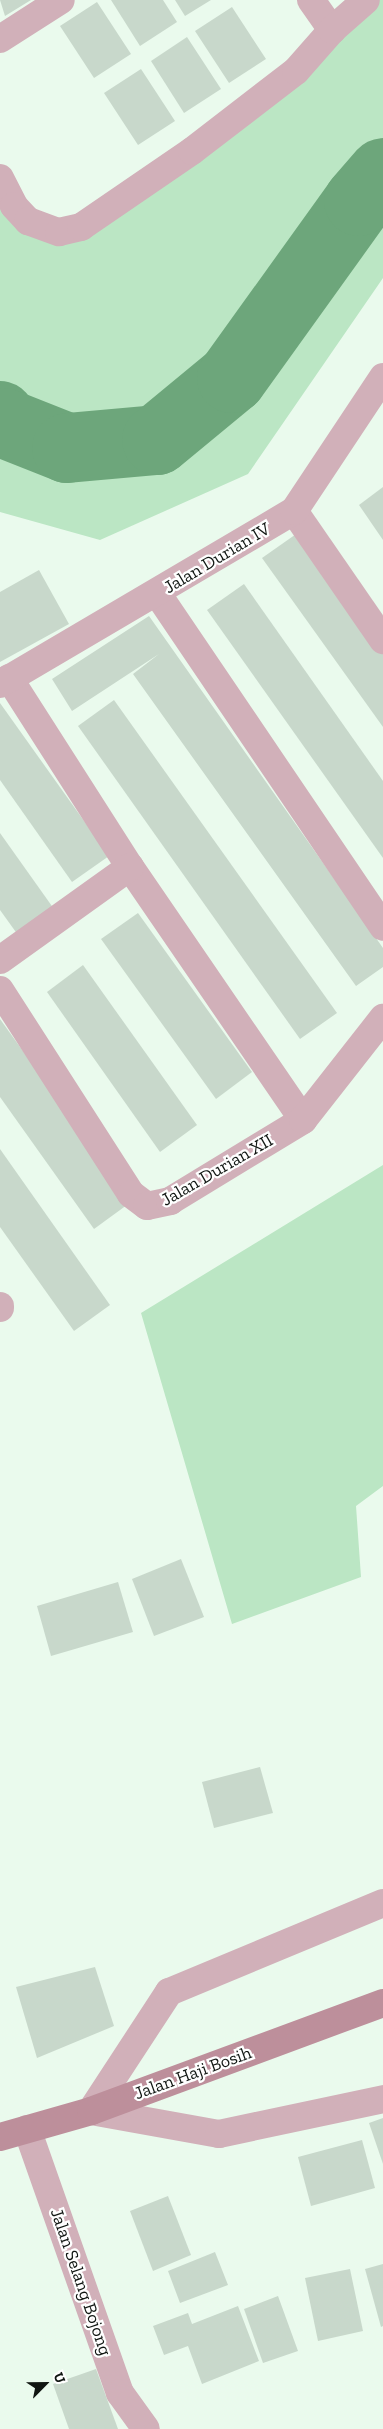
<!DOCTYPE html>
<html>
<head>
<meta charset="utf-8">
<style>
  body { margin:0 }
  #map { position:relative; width:383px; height:2429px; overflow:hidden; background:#eafaed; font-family:"Zilla Slab",serif }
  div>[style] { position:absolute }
  .green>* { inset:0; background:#bbe6c4 }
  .river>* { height:70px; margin:-35px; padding:0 35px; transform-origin:35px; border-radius:35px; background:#6da67b }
  .building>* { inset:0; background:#c8d8cb }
  .minor>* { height:28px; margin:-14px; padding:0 14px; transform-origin:14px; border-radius:14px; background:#d1b0b9 }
  .secondary>* { height:28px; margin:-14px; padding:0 14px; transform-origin:14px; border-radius:14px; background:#bd8f9b }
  span { translate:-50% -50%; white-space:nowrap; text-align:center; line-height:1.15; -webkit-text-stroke:4.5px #fff; paint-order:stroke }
  .street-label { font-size:18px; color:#101612 }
  .north { position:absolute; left:20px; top:2359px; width:50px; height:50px; -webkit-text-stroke:4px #fff; paint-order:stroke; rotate:67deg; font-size:14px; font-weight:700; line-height:20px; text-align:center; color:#101612 }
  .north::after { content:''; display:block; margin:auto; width:18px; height:22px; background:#101612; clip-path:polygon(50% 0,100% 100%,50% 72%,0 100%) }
</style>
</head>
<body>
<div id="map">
  <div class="green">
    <div style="clip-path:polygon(367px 0,383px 0,383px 278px,248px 474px,100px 540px,0 512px,0 179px,14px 206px,81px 227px)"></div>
    <div style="clip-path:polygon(383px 1165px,383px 1486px,356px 1506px,361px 1577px,232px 1624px,141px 1313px)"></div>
  </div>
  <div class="river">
    <div style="left:0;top:416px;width:8px;rotate:60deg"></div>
    <div style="left:4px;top:423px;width:68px;rotate:21.6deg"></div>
    <div style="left:67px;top:448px;width:90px;rotate:-5.1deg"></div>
    <div style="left:157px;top:440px;width:97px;rotate:-39.6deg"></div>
    <div style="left:232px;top:378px;width:218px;rotate:-54.3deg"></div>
    <div style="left:359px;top:201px;width:37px;rotate:-49deg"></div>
  </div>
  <div class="building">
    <div style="clip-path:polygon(0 0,31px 0,5px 16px)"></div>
    <div style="clip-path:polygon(111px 0,163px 0,177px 22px,140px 46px)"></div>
    <div style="clip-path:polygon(175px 0,211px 0,185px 16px)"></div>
    <div style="clip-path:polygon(97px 2px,131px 54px,94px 78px,60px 26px)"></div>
    <div style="clip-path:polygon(232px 7px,266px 59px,229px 83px,195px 31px)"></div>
    <div style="clip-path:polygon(187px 37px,221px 89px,184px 113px,151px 61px)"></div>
    <div style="clip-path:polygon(141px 69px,175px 121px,138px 145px,104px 93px)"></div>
    <div style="clip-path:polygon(383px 487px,383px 540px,359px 505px)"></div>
    <div style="clip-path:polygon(299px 532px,383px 650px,383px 727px,262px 558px)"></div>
    <div style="clip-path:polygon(39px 570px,69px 624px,0 662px,0 592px)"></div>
    <div style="clip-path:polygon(244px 584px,383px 781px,383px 858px,207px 610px)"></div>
    <div style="clip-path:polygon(149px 616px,383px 948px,383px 967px,356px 986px,133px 674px,159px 654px,72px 711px,52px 679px)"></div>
    <div style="clip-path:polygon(114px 700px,337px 1013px,300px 1039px,78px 726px)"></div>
    <div style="clip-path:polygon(0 703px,109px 856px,72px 882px,0 780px)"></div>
    <div style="clip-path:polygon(0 833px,54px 909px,18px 935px,0 910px)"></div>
    <div style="clip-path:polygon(138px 913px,252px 1072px,216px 1099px,101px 939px)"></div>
    <div style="clip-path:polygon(83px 965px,197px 1125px,160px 1152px,47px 992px)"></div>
    <div style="clip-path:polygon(0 1019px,131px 1202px,94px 1229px,0 1097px)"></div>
    <div style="clip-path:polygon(0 1149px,110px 1305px,74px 1331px,0 1227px)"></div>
    <div style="clip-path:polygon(181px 1559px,204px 1617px,154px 1636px,132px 1579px)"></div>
    <div style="clip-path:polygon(118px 1582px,133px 1632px,51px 1656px,37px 1606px)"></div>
    <div style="clip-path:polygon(260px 1767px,273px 1813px,214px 1828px,202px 1782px)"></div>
    <div style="clip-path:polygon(95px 1967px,114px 2026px,37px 2058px,16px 1987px)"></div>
    <div style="clip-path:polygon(383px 2118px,383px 2164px,369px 2123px)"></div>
    <div style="clip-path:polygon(362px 2140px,375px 2188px,311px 2206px,298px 2157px)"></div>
    <div style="clip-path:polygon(168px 2196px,191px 2255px,153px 2271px,130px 2211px)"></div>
    <div style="clip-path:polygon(215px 2252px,228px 2285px,180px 2303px,168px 2271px)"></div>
    <div style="clip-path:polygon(383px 2264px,383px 2326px,381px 2327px,365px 2269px)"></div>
    <div style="clip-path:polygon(350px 2269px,363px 2331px,318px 2341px,305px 2278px)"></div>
    <div style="clip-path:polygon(278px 2296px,298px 2351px,263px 2363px,244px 2309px)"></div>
    <div style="clip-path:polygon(238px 2306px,259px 2361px,202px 2384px,188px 2346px,164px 2355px,153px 2326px,188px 2313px,192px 2324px)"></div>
    <div style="clip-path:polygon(96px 2369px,118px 2429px,69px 2429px,53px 2384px)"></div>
  </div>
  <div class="minor">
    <div style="left:311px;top:0;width:37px;rotate:55deg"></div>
    <div style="left:0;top:39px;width:72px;rotate:-32.6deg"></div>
    <div style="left:0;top:178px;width:31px;rotate:63deg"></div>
    <div style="left:14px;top:206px;width:21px;rotate:47deg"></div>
    <div style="left:28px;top:221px;width:33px;rotate:20deg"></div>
    <div style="left:59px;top:232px;width:23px;rotate:-13deg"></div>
    <div style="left:81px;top:227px;width:135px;rotate:-34.4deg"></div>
    <div style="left:192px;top:151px;width:131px;rotate:-37.6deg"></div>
    <div style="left:296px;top:71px;width:55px;rotate:-48.7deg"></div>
    <div style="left:332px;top:30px;width:45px;rotate:-41.4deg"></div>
    <div style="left:294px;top:511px;width:157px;rotate:55.4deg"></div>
    <div style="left:157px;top:593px;width:403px;rotate:55.9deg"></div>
    <div style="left:9px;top:678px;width:224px;rotate:57.4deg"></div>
    <div style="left:130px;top:867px;width:306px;rotate:55.6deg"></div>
    <div style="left:0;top:684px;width:341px;rotate:-30.5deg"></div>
    <div style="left:294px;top:511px;width:161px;rotate:-56.4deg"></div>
    <div style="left:0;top:960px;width:160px;rotate:-35.6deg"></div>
    <div style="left:0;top:990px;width:242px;rotate:57.3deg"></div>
    <div style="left:131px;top:1194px;width:20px;rotate:37deg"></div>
    <div style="left:147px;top:1206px;width:24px;rotate:-12deg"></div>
    <div style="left:170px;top:1201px;width:156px;rotate:-31.3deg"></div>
    <div style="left:303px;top:1120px;width:130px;rotate:-51.9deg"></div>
    <div style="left:0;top:1306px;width:2px;rotate:90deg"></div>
    <div style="left:383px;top:1903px;width:232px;rotate:157.4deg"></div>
    <div style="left:169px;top:1992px;width:142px;rotate:123.2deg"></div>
    <div style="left:91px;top:2111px;width:130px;rotate:10.2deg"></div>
    <div style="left:219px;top:2134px;width:168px;rotate:-12deg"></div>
    <div style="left:27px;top:2129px;width:280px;rotate:70.6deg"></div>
    <div style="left:120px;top:2393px;width:44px;rotate:54.2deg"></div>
  </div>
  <div class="secondary">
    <div style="left:0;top:2137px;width:95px;rotate:-15.9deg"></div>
    <div style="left:91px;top:2111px;width:311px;rotate:-20.3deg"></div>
  </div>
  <div class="street-label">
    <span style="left:217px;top:558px;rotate:-31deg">Jalan Durian IV</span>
    <span style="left:217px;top:1170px;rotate:-30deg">Jalan Durian XII</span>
    <span style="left:193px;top:2073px;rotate:-20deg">Jalan Haji Bosih</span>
    <span style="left:81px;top:2282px;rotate:71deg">Jalan Selang Bojong</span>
  </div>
  <div class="north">U</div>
</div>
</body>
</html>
